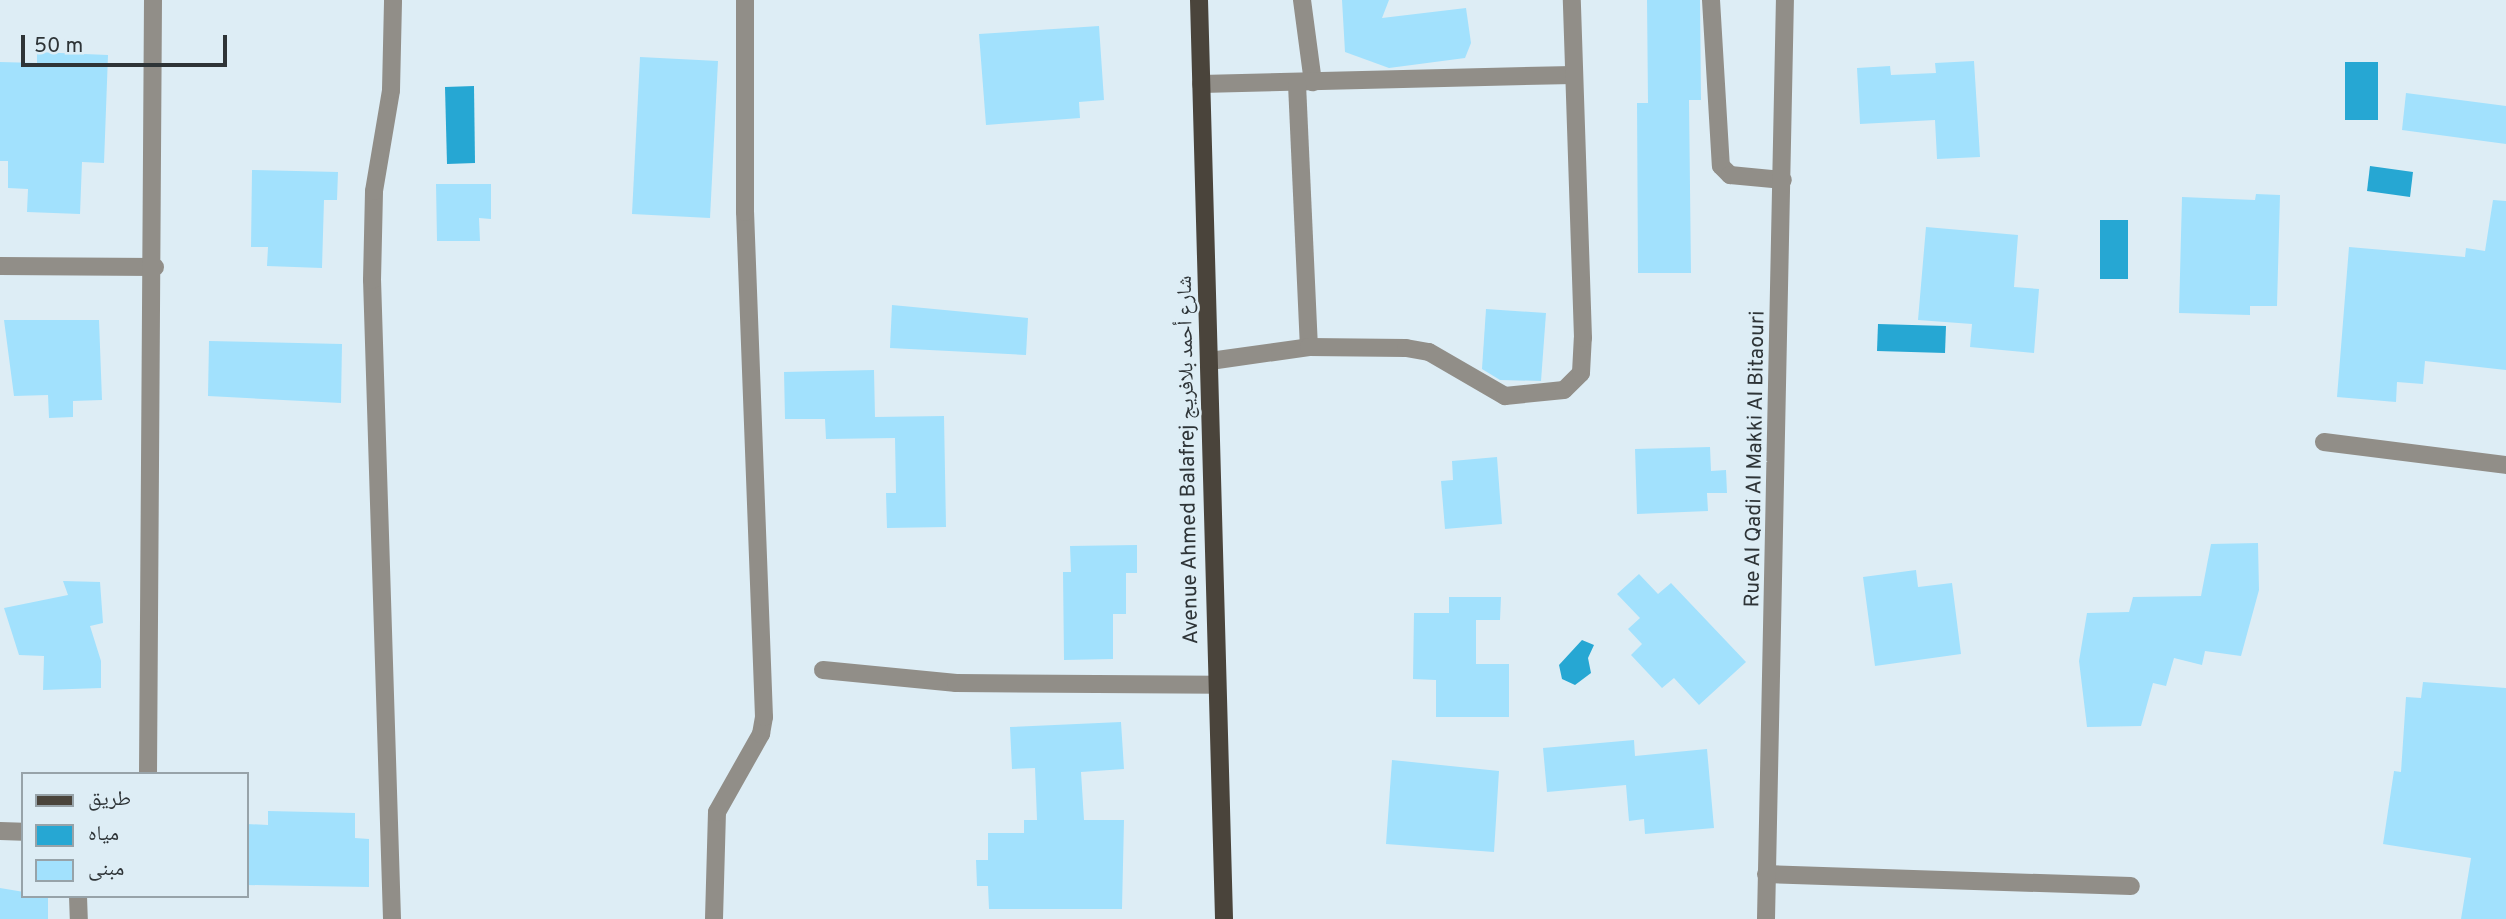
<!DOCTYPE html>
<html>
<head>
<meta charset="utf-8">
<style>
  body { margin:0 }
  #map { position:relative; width:2506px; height:919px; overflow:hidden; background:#ddedf5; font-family:Overpass,"Noto Naskh Arabic",sans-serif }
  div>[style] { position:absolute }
  .water>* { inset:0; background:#26a7d3 }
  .building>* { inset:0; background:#a2e1fd }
  .minor>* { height:18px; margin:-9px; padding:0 9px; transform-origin:9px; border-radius:9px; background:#918e88 }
  .major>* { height:18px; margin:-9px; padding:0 9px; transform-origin:9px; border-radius:9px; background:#4a443b }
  span { translate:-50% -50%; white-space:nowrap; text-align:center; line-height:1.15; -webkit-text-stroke:5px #ddedf5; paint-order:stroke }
  .street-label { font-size:21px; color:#2e3437 }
  .legend { position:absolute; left:21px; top:772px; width:228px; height:126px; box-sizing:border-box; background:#ddedf5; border:2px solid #97a3a9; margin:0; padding:9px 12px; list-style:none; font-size:21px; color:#2e3437 }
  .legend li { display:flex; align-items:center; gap:14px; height:35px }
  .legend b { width:35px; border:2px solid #97a3a9 }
  .scale { position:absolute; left:21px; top:35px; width:206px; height:32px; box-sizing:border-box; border:4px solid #2e3437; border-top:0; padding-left:9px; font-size:21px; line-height:24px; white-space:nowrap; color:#2e3437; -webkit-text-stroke:5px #ddedf5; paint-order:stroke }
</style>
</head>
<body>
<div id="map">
  <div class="water">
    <div style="clip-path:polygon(2345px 62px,2378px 62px,2378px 120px,2345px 120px)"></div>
    <div style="clip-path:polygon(474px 86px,475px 163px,447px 164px,445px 87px)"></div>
    <div style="clip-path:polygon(2370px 166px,2413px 172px,2410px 197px,2367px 191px)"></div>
    <div style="clip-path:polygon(2100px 220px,2128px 220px,2128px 279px,2100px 279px)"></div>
    <div style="clip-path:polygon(1878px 324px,1946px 326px,1945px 353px,1877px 351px)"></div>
    <div style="clip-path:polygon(1582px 640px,1594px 645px,1588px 658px,1591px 673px,1575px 685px,1562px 679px,1559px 665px)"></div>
  </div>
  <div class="building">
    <div style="clip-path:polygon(1342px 0,1389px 0,1382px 18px,1466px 8px,1471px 43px,1465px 58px,1389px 68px,1345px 52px)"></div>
    <div style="clip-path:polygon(1647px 0,1700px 0,1701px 100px,1689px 100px,1691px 273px,1638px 273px,1637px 103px,1648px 103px)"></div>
    <div style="clip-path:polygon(1099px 26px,1104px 100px,1079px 102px,1080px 118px,986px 125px,979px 34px)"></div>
    <div style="clip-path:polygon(37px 52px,108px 55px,104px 163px,82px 162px,80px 214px,27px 212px,28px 189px,8px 188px,8px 161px,0 161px,0 62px,37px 63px)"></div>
    <div style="clip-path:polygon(640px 57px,718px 61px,710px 218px,632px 214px)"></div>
    <div style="clip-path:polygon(1974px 61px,1980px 157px,1937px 159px,1935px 120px,1860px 124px,1857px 68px,1890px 66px,1891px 75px,1936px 73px,1935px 63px)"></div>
    <div style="clip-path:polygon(2406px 93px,2506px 106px,2506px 144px,2402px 130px)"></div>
    <div style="clip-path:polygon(252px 170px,338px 172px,337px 200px,324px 200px,322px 268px,267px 266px,268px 247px,251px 247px)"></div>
    <div style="clip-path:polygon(436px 184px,491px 184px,491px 219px,479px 218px,480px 241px,437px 241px)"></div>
    <div style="clip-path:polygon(2256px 194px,2280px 195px,2277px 306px,2250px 306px,2250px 315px,2179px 313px,2182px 197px,2255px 200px)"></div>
    <div style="clip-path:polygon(2493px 200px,2506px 201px,2506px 370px,2425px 361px,2423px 384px,2397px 382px,2396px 402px,2337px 397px,2349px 247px,2465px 257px,2466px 248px,2485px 251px)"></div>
    <div style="clip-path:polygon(1926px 227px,2018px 235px,2014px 287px,2039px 289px,2034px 353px,1970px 347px,1972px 324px,1918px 320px)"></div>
    <div style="clip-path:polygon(892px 305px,1028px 318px,1026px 355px,890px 348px)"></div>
    <div style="clip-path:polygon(1486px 309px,1546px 313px,1541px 381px,1500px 380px,1482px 369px)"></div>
    <div style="clip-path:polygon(4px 320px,99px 320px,102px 400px,73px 401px,73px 417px,49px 418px,48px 395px,14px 396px)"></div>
    <div style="clip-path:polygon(209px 341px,342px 344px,341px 403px,208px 396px)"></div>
    <div style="clip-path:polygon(874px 370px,875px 417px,944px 416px,946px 527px,887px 528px,886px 493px,896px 493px,895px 438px,826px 439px,825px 419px,785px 419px,784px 372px)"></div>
    <div style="clip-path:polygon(1710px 447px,1711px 471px,1726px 470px,1727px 493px,1707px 493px,1708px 511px,1637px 514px,1635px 449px)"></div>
    <div style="clip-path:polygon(1497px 457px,1502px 524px,1445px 529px,1441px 481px,1453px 480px,1452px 461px)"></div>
    <div style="clip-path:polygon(2258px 543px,2259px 590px,2241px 656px,2205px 651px,2202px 665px,2174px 658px,2166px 686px,2153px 683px,2141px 726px,2087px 727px,2079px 661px,2087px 613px,2129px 612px,2133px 597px,2201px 596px,2211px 544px)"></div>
    <div style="clip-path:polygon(1137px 545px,1137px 573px,1126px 573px,1126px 614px,1113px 614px,1113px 659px,1064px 660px,1063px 572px,1071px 572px,1070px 546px)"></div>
    <div style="clip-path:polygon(1916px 570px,1918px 587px,1952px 583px,1961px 654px,1875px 666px,1863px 577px)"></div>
    <div style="clip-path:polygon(1639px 574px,1658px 594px,1671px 583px,1746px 662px,1699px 705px,1674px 678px,1662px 688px,1631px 655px,1642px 644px,1628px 629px,1640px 618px,1617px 594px)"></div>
    <div style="clip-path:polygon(63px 581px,100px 582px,103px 623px,90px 626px,101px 661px,101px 688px,43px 690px,44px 656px,19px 655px,4px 608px,68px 595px)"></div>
    <div style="clip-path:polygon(1449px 597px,1501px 597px,1500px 620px,1476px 620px,1476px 664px,1509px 664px,1509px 717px,1436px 717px,1436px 680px,1413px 679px,1414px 613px,1449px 613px)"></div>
    <div style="clip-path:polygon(2423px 682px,2506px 688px,2506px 919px,2461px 919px,2471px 858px,2383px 844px,2394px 771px,2401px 772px,2406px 697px,2421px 698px)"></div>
    <div style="clip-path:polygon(1121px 722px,1124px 769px,1081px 772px,1084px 820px,1124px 820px,1122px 909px,989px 909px,988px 886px,977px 886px,976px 860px,988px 860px,988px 833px,1024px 833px,1024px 820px,1037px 820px,1035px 768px,1012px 769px,1010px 727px)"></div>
    <div style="clip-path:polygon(1634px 740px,1635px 756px,1707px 749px,1714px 828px,1645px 834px,1644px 819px,1629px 821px,1626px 785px,1547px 792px,1543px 748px)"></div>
    <div style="clip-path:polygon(1392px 760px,1499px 771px,1494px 852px,1386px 844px)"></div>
    <div style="clip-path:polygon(268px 811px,355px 813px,355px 838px,369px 839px,369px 887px,247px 885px,247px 824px,268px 825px)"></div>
    <div style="clip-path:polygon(0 888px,48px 896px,48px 919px,0 919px)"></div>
  </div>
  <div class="minor">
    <div style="left:1302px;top:0;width:83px;rotate:82.4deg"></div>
    <div style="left:1711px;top:0;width:166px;rotate:86.6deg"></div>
    <div style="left:1721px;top:166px;width:13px;rotate:45deg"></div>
    <div style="left:1730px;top:175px;width:53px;rotate:5.4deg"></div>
    <div style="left:1201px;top:84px;width:372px;rotate:-1.4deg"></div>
    <div style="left:1297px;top:84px;width:263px;rotate:87.4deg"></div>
    <div style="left:0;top:266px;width:155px;rotate:0.4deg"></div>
    <div style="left:1210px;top:361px;width:100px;rotate:-8deg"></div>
    <div style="left:1309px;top:347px;width:97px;rotate:0.6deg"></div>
    <div style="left:1406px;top:348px;width:23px;rotate:10deg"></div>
    <div style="left:1429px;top:352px;width:88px;rotate:30.1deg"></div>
    <div style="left:1505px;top:396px;width:59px;rotate:-5.8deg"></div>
    <div style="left:1564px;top:390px;width:24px;rotate:-45deg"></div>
    <div style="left:1581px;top:373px;width:35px;rotate:-87deg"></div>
    <div style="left:1583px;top:338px;width:338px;rotate:-91.9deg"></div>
    <div style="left:2324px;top:442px;width:183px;rotate:7.2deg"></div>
    <div style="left:823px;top:670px;width:134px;rotate:5.6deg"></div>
    <div style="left:956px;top:683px;width:261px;rotate:0.4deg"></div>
    <div style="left:148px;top:774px;width:774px;rotate:-89.63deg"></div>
    <div style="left:0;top:831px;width:23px;rotate:2deg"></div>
    <div style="left:1766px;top:874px;width:365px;rotate:1.9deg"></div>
    <div style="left:78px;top:896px;width:23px;rotate:88deg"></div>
    <div style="left:392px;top:919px;width:639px;rotate:-91.79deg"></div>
    <div style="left:372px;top:280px;width:89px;rotate:-88.7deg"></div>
    <div style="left:374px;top:191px;width:102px;rotate:-80.4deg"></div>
    <div style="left:391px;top:90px;width:90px;rotate:-88.7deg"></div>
    <div style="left:714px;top:919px;width:107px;rotate:-88.4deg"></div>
    <div style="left:717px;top:812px;width:90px;rotate:-60.6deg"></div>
    <div style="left:761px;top:734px;width:17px;rotate:-80deg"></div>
    <div style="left:764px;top:717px;width:505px;rotate:-92.15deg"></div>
    <div style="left:745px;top:212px;width:212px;rotate:-90deg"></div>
    <div style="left:1766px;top:919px;width:919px;rotate:-88.82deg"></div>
  </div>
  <div class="major">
    <div style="left:1199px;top:0;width:919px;rotate:88.44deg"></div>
  </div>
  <div class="street-label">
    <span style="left:1756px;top:459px;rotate:-89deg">Rue Al Qadi Al Makki Al Bitaouri</span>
    <span style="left:1189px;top:460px;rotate:-91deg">Avenue Ahmed Balafrej شارع أحمد بلافريج</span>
  </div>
  <ul class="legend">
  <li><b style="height:9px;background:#4a443b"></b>طريق</li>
  <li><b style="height:19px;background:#26a7d3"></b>مياه</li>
  <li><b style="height:19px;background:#a2e1fd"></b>مبنى</li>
  </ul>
  <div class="scale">50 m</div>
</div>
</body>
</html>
